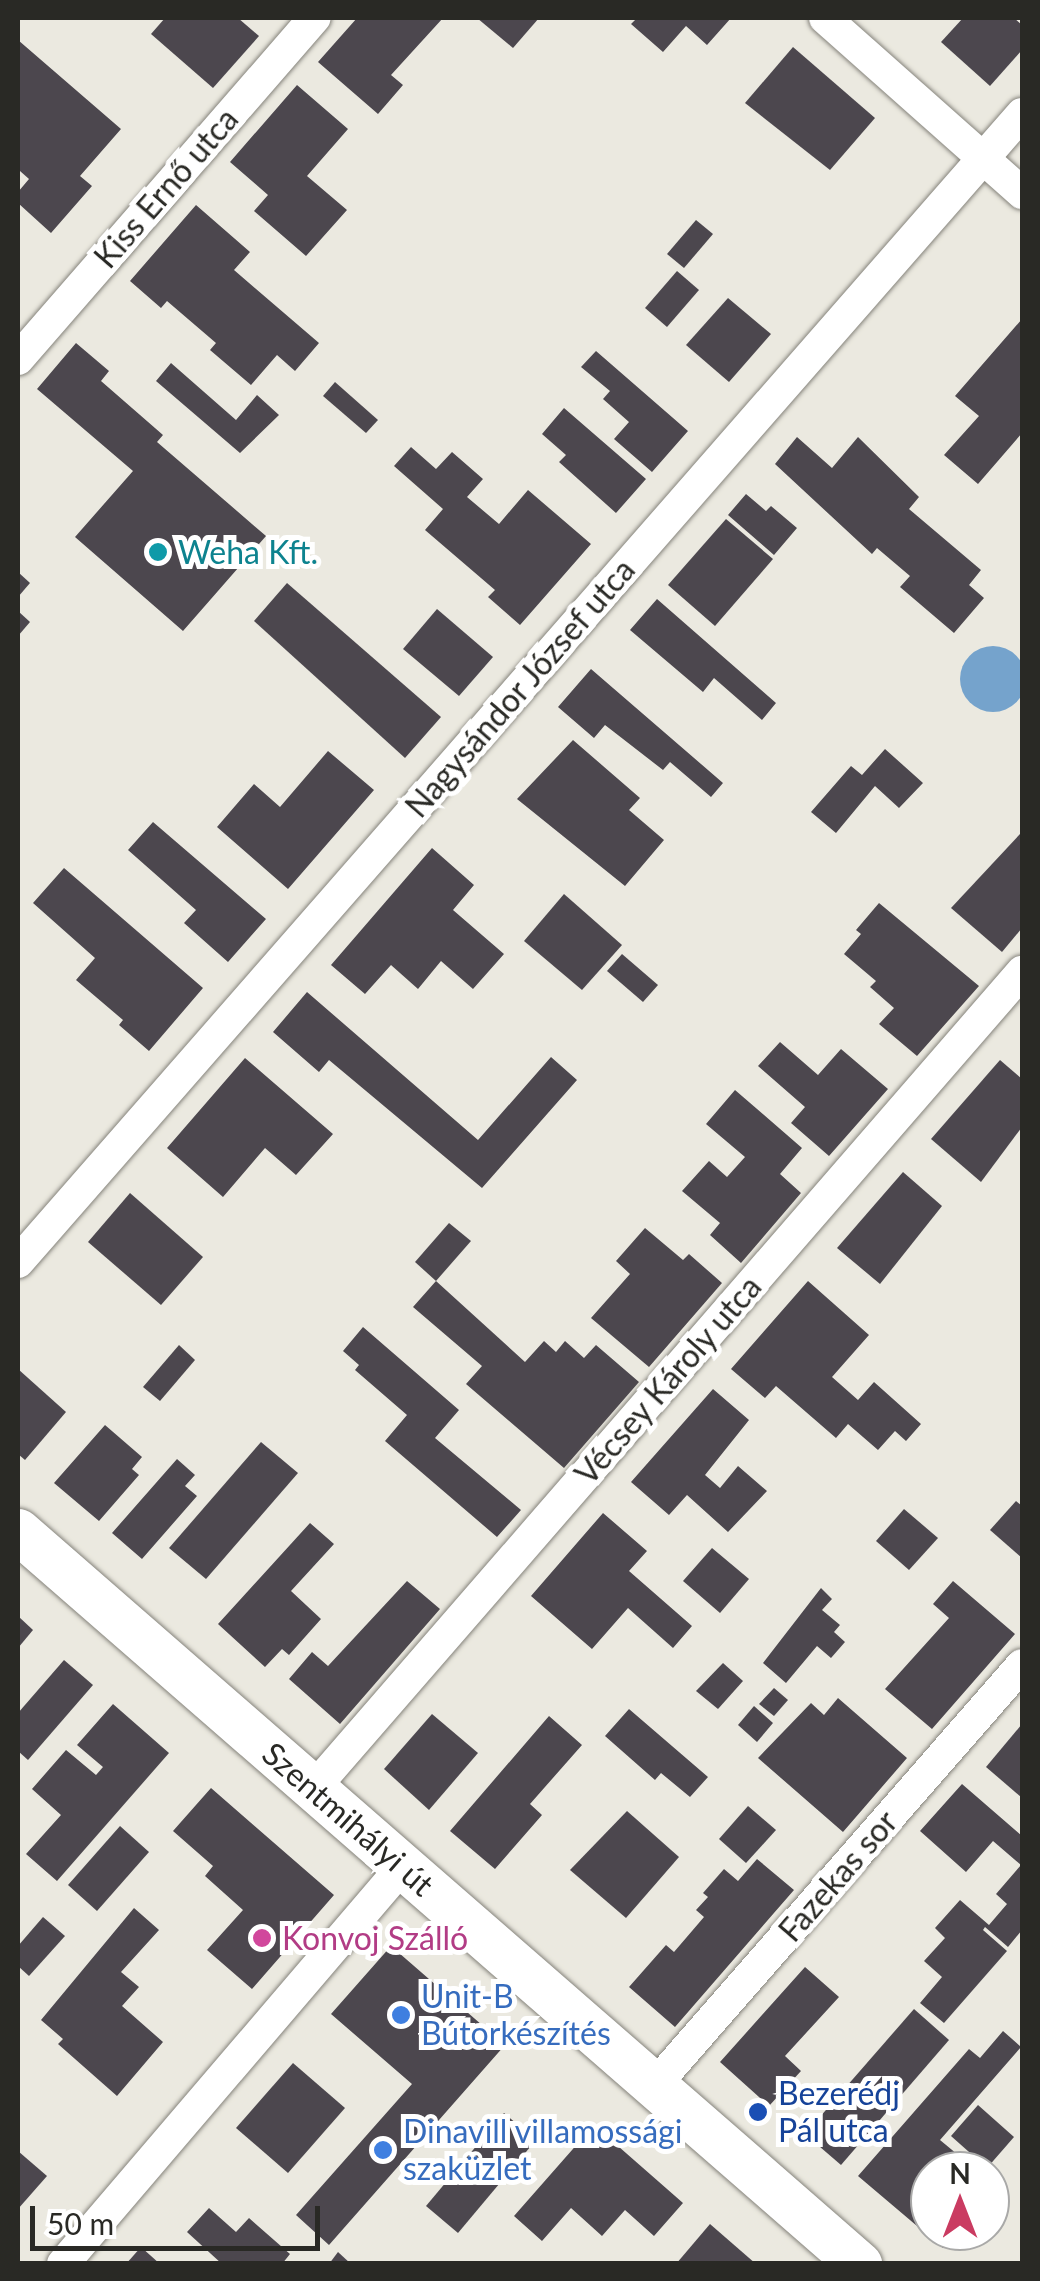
<!DOCTYPE html>
<html>
<head>
<meta charset="utf-8">
<style>
  body { margin:0 }
  #map { position:relative; width:1040px; height:2281px; overflow:hidden; background:#ebe9e0; font-family:Lato,sans-serif }
  div>[style] { position:absolute }
  .water>* { inset:0; background:#75a3cc }
  .round { border-radius:50% }
  .building>* { inset:0; background:#4c474e }
  .roads { filter:drop-shadow(0 0 2px #85837b) drop-shadow(0 0 2px #85837b) }
  .street>* { height:32px; margin:-16px; padding:0 16px; transform-origin:16px; border-radius:16px; background:#fff }
  .secondary>* { height:45px; margin:-22.5px; padding:0 22.5px; transform-origin:22.5px; border-radius:22.5px; background:#fff }
  .dots>* { width:28px; height:28px; translate:-50% -50%; box-sizing:border-box; border:5px solid #fff; border-radius:50% }
  span { translate:-50% -50%; white-space:nowrap; text-align:center; line-height:1.15; -webkit-text-stroke:10px #fff; paint-order:stroke }
  .street-label { font-size:32px; color:#292925 }
  .culture-label { font-size:32px; color:#0d838f }
  .left { translate:0 -50%; text-align:left }
  .hotel-label { font-size:32px; color:#b23c85 }
  .shop-label { font-size:32px; color:#366cbe }
  .transit-label { font-size:32px; color:#164399 }
  .frame { position:absolute; inset:0; border:20px solid #292925; pointer-events:none }
  .north { position:absolute; left:910px; top:2151px; width:100px; height:100px; box-sizing:border-box; background:#fff; border:2px solid #a9a9a8; border-radius:50%; rotate:0deg; font-size:28px; font-weight:700; line-height:40px; text-align:center; color:#292925 }
  .north::after { content:''; display:block; margin:auto; width:35px; height:45px; background:#ca3b61; clip-path:polygon(50% 0,100% 100%,50% 72%,0 100%) }
  .scale { position:absolute; left:30px; top:2206px; width:290px; height:45px; box-sizing:border-box; border:5px solid #292925; border-top:0; padding-left:12px; font-size:30px; line-height:35px; white-space:nowrap; color:#292925; -webkit-text-stroke:8px #fff; paint-order:stroke }
</style>
</head>
<body>
<div id="map">
  <div class="water">
    <div class="round" style="left:960px;top:646px;width:66px;height:66px"></div>
  </div>
  <div class="building">
    <div style="clip-path:polygon(165px 18px,238px 18px,259px 36px,213px 88px,151px 34px)"></div>
    <div style="clip-path:polygon(357px 18px,443px 18px,391px 75px,403px 85px,378px 114px,318px 62px)"></div>
    <div style="clip-path:polygon(477px 18px,539px 18px,513px 48px)"></div>
    <div style="clip-path:polygon(637px 18px,731px 18px,707px 45px,686px 26px,663px 52px,631px 24px)"></div>
    <div style="clip-path:polygon(963px 18px,1014px 18px,1022px 25px,1022px 50px,990px 86px,941px 42px)"></div>
    <div style="clip-path:polygon(18px 40px,121px 129px,80px 176px,92px 186px,51px 233px,18px 203px,18px 192px,29px 179px,20px 171px,18px 174px)"></div>
    <div style="clip-path:polygon(793px 47px,875px 118px,830px 170px,745px 103px)"></div>
    <div style="clip-path:polygon(297px 85px,348px 129px,307px 176px,347px 210px,306px 256px,254px 211px,268px 195px,230px 162px)"></div>
    <div style="clip-path:polygon(196px 205px,250px 252px,234px 270px,319px 343px,295px 371px,277px 355px,251px 385px,210px 350px,216px 343px,167px 301px,161px 308px,130px 281px)"></div>
    <div style="clip-path:polygon(696px 220px,713px 234px,684px 268px,667px 254px)"></div>
    <div style="clip-path:polygon(677px 271px,699px 290px,667px 327px,645px 308px)"></div>
    <div style="clip-path:polygon(728px 298px,771px 334px,729px 382px,686px 345px)"></div>
    <div style="clip-path:polygon(1022px 319px,1022px 433px,978px 484px,944px 455px,979px 416px,955px 396px)"></div>
    <div style="clip-path:polygon(76px 343px,109px 371px,101px 381px,163px 435px,157px 442px,266px 536px,183px 631px,75px 537px,133px 471px,37px 389px)"></div>
    <div style="clip-path:polygon(596px 351px,688px 431px,652px 472px,614px 439px,629px 422px,603px 399px,610px 391px,581px 367px)"></div>
    <div style="clip-path:polygon(171px 363px,236px 420px,257px 395px,279px 415px,240px 453px,156px 381px)"></div>
    <div style="clip-path:polygon(335px 382px,378px 420px,366px 433px,323px 396px)"></div>
    <div style="clip-path:polygon(564px 408px,646px 479px,616px 513px,559px 462px,566px 455px,542px 434px)"></div>
    <div style="clip-path:polygon(797px 437px,832px 468px,858px 437px,919px 497px,909px 509px,981px 570px,969px 585px,984px 598px,954px 633px,900px 587px,910px 576px,877px 548px,872px 554px,775px 464px)"></div>
    <div style="clip-path:polygon(411px 447px,436px 469px,452px 452px,483px 479px,467px 497px,499px 524px,528px 490px,591px 544px,520px 625px,488px 597px,495px 590px,425px 530px,443px 509px,394px 466px)"></div>
    <div style="clip-path:polygon(746px 494px,766px 511px,771px 506px,797px 528px,774px 555px,728px 515px)"></div>
    <div style="clip-path:polygon(726px 519px,773px 559px,715px 626px,668px 585px)"></div>
    <div style="clip-path:polygon(18px 572px,30px 583px,18px 597px)"></div>
    <div style="clip-path:polygon(287px 583px,441px 717px,405px 758px,254px 621px)"></div>
    <div style="clip-path:polygon(657px 599px,776px 703px,762px 720px,714px 678px,703px 692px,630px 630px)"></div>
    <div style="clip-path:polygon(437px 609px,493px 657px,459px 696px,403px 649px)"></div>
    <div style="clip-path:polygon(18px 611px,30px 622px,18px 636px)"></div>
    <div style="clip-path:polygon(591px 669px,723px 783px,711px 797px,670px 762px,663px 770px,605px 725px,594px 738px,558px 707px)"></div>
    <div style="clip-path:polygon(573px 740px,640px 798px,629px 810px,664px 840px,625px 886px,517px 799px)"></div>
    <div style="clip-path:polygon(885px 749px,923px 783px,899px 808px,875px 786px,836px 833px,811px 812px,851px 766px,862px 775px)"></div>
    <div style="clip-path:polygon(328px 751px,374px 790px,288px 889px,217px 827px,254px 784px,280px 807px)"></div>
    <div style="clip-path:polygon(153px 822px,266px 919px,228px 962px,184px 923px,196px 910px,128px 850px)"></div>
    <div style="clip-path:polygon(1020px 834px,1022px 928px,1002px 952px,951px 908px)"></div>
    <div style="clip-path:polygon(432px 848px,474px 885px,453px 910px,504px 954px,473px 989px,441px 961px,418px 989px,391px 965px,365px 994px,331px 965px)"></div>
    <div style="clip-path:polygon(64px 868px,203px 988px,149px 1051px,119px 1025px,123px 1020px,76px 980px,95px 958px,33px 903px)"></div>
    <div style="clip-path:polygon(564px 894px,622px 945px,582px 990px,524px 941px)"></div>
    <div style="clip-path:polygon(879px 903px,979px 986px,917px 1056px,879px 1024px,894px 1008px,870px 987px,876px 981px,844px 954px,861px 934px,856px 930px)"></div>
    <div style="clip-path:polygon(622px 954px,658px 985px,643px 1002px,607px 971px)"></div>
    <div style="clip-path:polygon(307px 992px,478px 1140px,551px 1057px,577px 1080px,482px 1188px,329px 1060px,319px 1072px,273px 1032px)"></div>
    <div style="clip-path:polygon(780px 1042px,818px 1075px,841px 1049px,888px 1089px,829px 1156px,791px 1123px,805px 1107px,758px 1066px)"></div>
    <div style="clip-path:polygon(245px 1058px,333px 1134px,296px 1175px,265px 1148px,223px 1197px,167px 1148px)"></div>
    <div style="clip-path:polygon(1000px 1060px,1022px 1079px,1022px 1127px,981px 1182px,931px 1139px)"></div>
    <div style="clip-path:polygon(735px 1090px,802px 1148px,780px 1174px,801px 1193px,741px 1263px,710px 1235px,720px 1223px,682px 1191px,709px 1161px,727px 1177px,745px 1157px,706px 1124px)"></div>
    <div style="clip-path:polygon(903px 1172px,942px 1206px,880px 1284px,837px 1248px)"></div>
    <div style="clip-path:polygon(130px 1193px,203px 1257px,161px 1305px,88px 1242px)"></div>
    <div style="clip-path:polygon(449px 1223px,471px 1241px,436px 1281px,415px 1262px)"></div>
    <div style="clip-path:polygon(645px 1228px,683px 1260px,689px 1254px,722px 1283px,649px 1367px,591px 1318px,630px 1274px,616px 1261px)"></div>
    <div style="clip-path:polygon(436px 1281px,525px 1362px,544px 1341px,556px 1352px,565px 1341px,584px 1358px,596px 1345px,639px 1382px,564px 1468px,466px 1384px,482px 1366px,413px 1307px)"></div>
    <div style="clip-path:polygon(808px 1281px,869px 1335px,832px 1377px,858px 1400px,874px 1382px,921px 1424px,906px 1441px,895px 1431px,878px 1450px,848px 1424px,836px 1438px,776px 1386px,765px 1398px,731px 1369px)"></div>
    <div style="clip-path:polygon(363px 1327px,459px 1410px,435px 1438px,521px 1510px,497px 1537px,385px 1441px,407px 1415px,355px 1370px,359px 1365px,343px 1351px)"></div>
    <div style="clip-path:polygon(179px 1345px,195px 1360px,160px 1401px,143px 1387px)"></div>
    <div style="clip-path:polygon(18px 1369px,66px 1412px,25px 1460px,18px 1454px)"></div>
    <div style="clip-path:polygon(713px 1389px,749px 1420px,705px 1475px,720px 1488px,738px 1466px,767px 1491px,728px 1532px,687px 1495px,669px 1515px,631px 1482px)"></div>
    <div style="clip-path:polygon(105px 1425px,142px 1457px,132px 1469px,139px 1475px,99px 1521px,54px 1483px)"></div>
    <div style="clip-path:polygon(261px 1442px,298px 1473px,206px 1579px,169px 1548px)"></div>
    <div style="clip-path:polygon(177px 1459px,195px 1475px,185px 1486px,197px 1496px,142px 1559px,112px 1533px)"></div>
    <div style="clip-path:polygon(1016px 1501px,1022px 1506px,1022px 1558px,990px 1530px)"></div>
    <div style="clip-path:polygon(904px 1509px,938px 1538px,909px 1570px,876px 1541px)"></div>
    <div style="clip-path:polygon(603px 1513px,647px 1551px,629px 1571px,692px 1626px,673px 1648px,628px 1608px,592px 1649px,531px 1596px)"></div>
    <div style="clip-path:polygon(310px 1523px,334px 1544px,291px 1591px,321px 1619px,289px 1655px,282px 1649px,265px 1667px,218px 1624px)"></div>
    <div style="clip-path:polygon(712px 1548px,749px 1579px,720px 1613px,683px 1581px)"></div>
    <div style="clip-path:polygon(407px 1581px,440px 1609px,340px 1724px,289px 1679px,312px 1652px,328px 1666px)"></div>
    <div style="clip-path:polygon(953px 1581px,1015px 1634px,932px 1729px,885px 1689px,949px 1618px,933px 1604px)"></div>
    <div style="clip-path:polygon(821px 1588px,832px 1599px,822px 1610px,840px 1625px,834px 1632px,845px 1642px,831px 1658px,817px 1646px,786px 1683px,763px 1663px)"></div>
    <div style="clip-path:polygon(18px 1616px,33px 1630px,18px 1648px)"></div>
    <div style="clip-path:polygon(64px 1660px,93px 1685px,28px 1760px,18px 1751px,18px 1713px)"></div>
    <div style="clip-path:polygon(723px 1663px,743px 1681px,718px 1709px,696px 1691px)"></div>
    <div style="clip-path:polygon(774px 1688px,788px 1700px,774px 1716px,759px 1704px)"></div>
    <div style="clip-path:polygon(838px 1698px,907px 1758px,843px 1832px,758px 1758px,811px 1703px,824px 1715px)"></div>
    <div style="clip-path:polygon(113px 1704px,169px 1753px,57px 1881px,26px 1854px,61px 1815px,32px 1789px,66px 1750px,96px 1775px,103px 1767px,77px 1745px)"></div>
    <div style="clip-path:polygon(754px 1706px,773px 1723px,757px 1742px,738px 1725px)"></div>
    <div style="clip-path:polygon(629px 1709px,708px 1777px,690px 1797px,661px 1773px,655px 1780px,605px 1736px)"></div>
    <div style="clip-path:polygon(432px 1714px,478px 1753px,429px 1810px,384px 1769px)"></div>
    <div style="clip-path:polygon(549px 1716px,582px 1745px,530px 1804px,542px 1815px,495px 1869px,450px 1831px)"></div>
    <div style="clip-path:polygon(1022px 1724px,1022px 1794px,1021px 1797px,986px 1767px)"></div>
    <div style="clip-path:polygon(962px 1784px,1022px 1836px,1022px 1930px,1008px 1947px,985px 1927px,983px 1930px,1007px 1951px,944px 2023px,920px 2003px,942px 1977px,924px 1961px,945px 1938px,935px 1928px,960px 1900px,989px 1925px,1007px 1904px,996px 1894px,1021px 1865px,993px 1841px,966px 1872px,920px 1831px)"></div>
    <div style="clip-path:polygon(211px 1788px,334px 1895px,252px 1989px,207px 1950px,243px 1910px,205px 1876px,213px 1866px,173px 1831px)"></div>
    <div style="clip-path:polygon(748px 1806px,776px 1830px,746px 1863px,719px 1839px)"></div>
    <div style="clip-path:polygon(627px 1811px,679px 1857px,626px 1918px,570px 1870px)"></div>
    <div style="clip-path:polygon(120px 1826px,149px 1852px,97px 1911px,68px 1885px)"></div>
    <div style="clip-path:polygon(757px 1859px,794px 1890px,675px 2027px,629px 1987px,666px 1945px,674px 1952px,704px 1917px,696px 1910px,708px 1897px,703px 1893px,724px 1869px,738px 1881px)"></div>
    <div style="clip-path:polygon(134px 1908px,159px 1930px,121px 1972px,139px 1987px,122px 2006px,163px 2042px,117px 2096px,58px 2044px,63px 2039px,41px 2020px)"></div>
    <div style="clip-path:polygon(43px 1917px,65px 1936px,29px 1976px,18px 1966px,18px 1946px)"></div>
    <div style="clip-path:polygon(391px 1946px,505px 2045px,329px 2245px,296px 2215px,412px 2084px,331px 2014px)"></div>
    <div style="clip-path:polygon(805px 1967px,839px 1997px,785px 2056px,801px 2071px,769px 2106px,720px 2062px)"></div>
    <div style="clip-path:polygon(914px 2009px,949px 2040px,841px 2165px,805px 2134px)"></div>
    <div style="clip-path:polygon(1003px 2031px,1021px 2047px,940px 2140px,969px 2164px,963px 2171px,930px 2171px,930px 2231px,958px 2231px,943px 2248px,858px 2176px,969px 2049px,980px 2058px)"></div>
    <div style="clip-path:polygon(293px 2063px,345px 2108px,288px 2173px,236px 2128px)"></div>
    <div style="clip-path:polygon(978px 2105px,1014px 2137px,987px 2168px,951px 2136px)"></div>
    <div style="clip-path:polygon(504px 2113px,536px 2140px,458px 2233px,426px 2206px)"></div>
    <div style="clip-path:polygon(594px 2125px,683px 2203px,654px 2236px,625px 2210px,602px 2236px,571px 2208px,542px 2241px,514px 2216px)"></div>
    <div style="clip-path:polygon(18px 2151px,47px 2176px,18px 2209px)"></div>
    <div style="clip-path:polygon(209px 2208px,236px 2232px,249px 2218px,290px 2254px,282px 2264px,222px 2264px,187px 2232px)"></div>
    <div style="clip-path:polygon(710px 2224px,756px 2264px,676px 2264px)"></div>
    <div style="clip-path:polygon(141px 2247px,160px 2264px,126px 2264px)"></div>
    <div style="clip-path:polygon(338px 2252px,351px 2264px,329px 2264px)"></div>
  </div>
  <div class="roads">
    <div class="street">
      <div style="left:825px;top:18px;width:264px;rotate:41.6deg"></div>
      <div style="left:18px;top:359px;width:452px;rotate:-49deg"></div>
      <div style="left:18px;top:1262px;width:1525px;rotate:-48.83deg"></div>
      <div style="left:313px;top:1789px;width:1082px;rotate:-49.05deg"></div>
      <div style="left:654px;top:2086px;width:559px;rotate:-48.84deg"></div>
      <div style="left:63px;top:2264px;width:523px;rotate:-49.49deg"></div>
    </div>
    <div class="secondary">
      <div style="left:18px;top:1531px;width:1116px;rotate:41.07deg"></div>
    </div>
  </div>
  <div class="dots">
    <div style="left:158px;top:552px;background:#0f9aa8"></div>
    <div style="left:262px;top:1938px;background:#d1479c"></div>
    <div style="left:401px;top:2015px;background:#3f7fe0"></div>
    <div style="left:758px;top:2112px;background:#1a4fb4"></div>
    <div style="left:383px;top:2150px;background:#3f7fe0"></div>
  </div>
  <div class="street-label">
    <span style="left:166px;top:188px;rotate:-49deg">Kiss Ernő utca</span>
    <span style="left:520px;top:688px;rotate:-49deg">Nagysándor József utca</span>
    <span style="left:668px;top:1380px;rotate:-49deg">Vécsey Károly utca</span>
    <span style="left:348px;top:1819px;rotate:41deg">Szentmihályi út</span>
    <span style="left:838px;top:1876px;rotate:-49deg">Fazekas sor</span>
  </div>
  <div class="culture-label">
    <span class="left" style="left:178px;top:552px">Weha Kft.</span>
  </div>
  <div class="hotel-label">
    <span class="left" style="left:282px;top:1938px">Konvoj Szálló</span>
  </div>
  <div class="shop-label">
    <span class="left" style="left:421px;top:2015px">Unit-B<br>Bútorkészítés</span>
    <span class="left" style="left:403px;top:2150px">Dinavill villamossági<br>szaküzlet</span>
  </div>
  <div class="transit-label">
    <span class="left" style="left:778px;top:2112px">Bezerédj<br>Pál utca</span>
  </div>
  <div class="frame"></div>
  <div class="north">N</div>
  <div class="scale">50 m</div>
</div>
</body>
</html>
